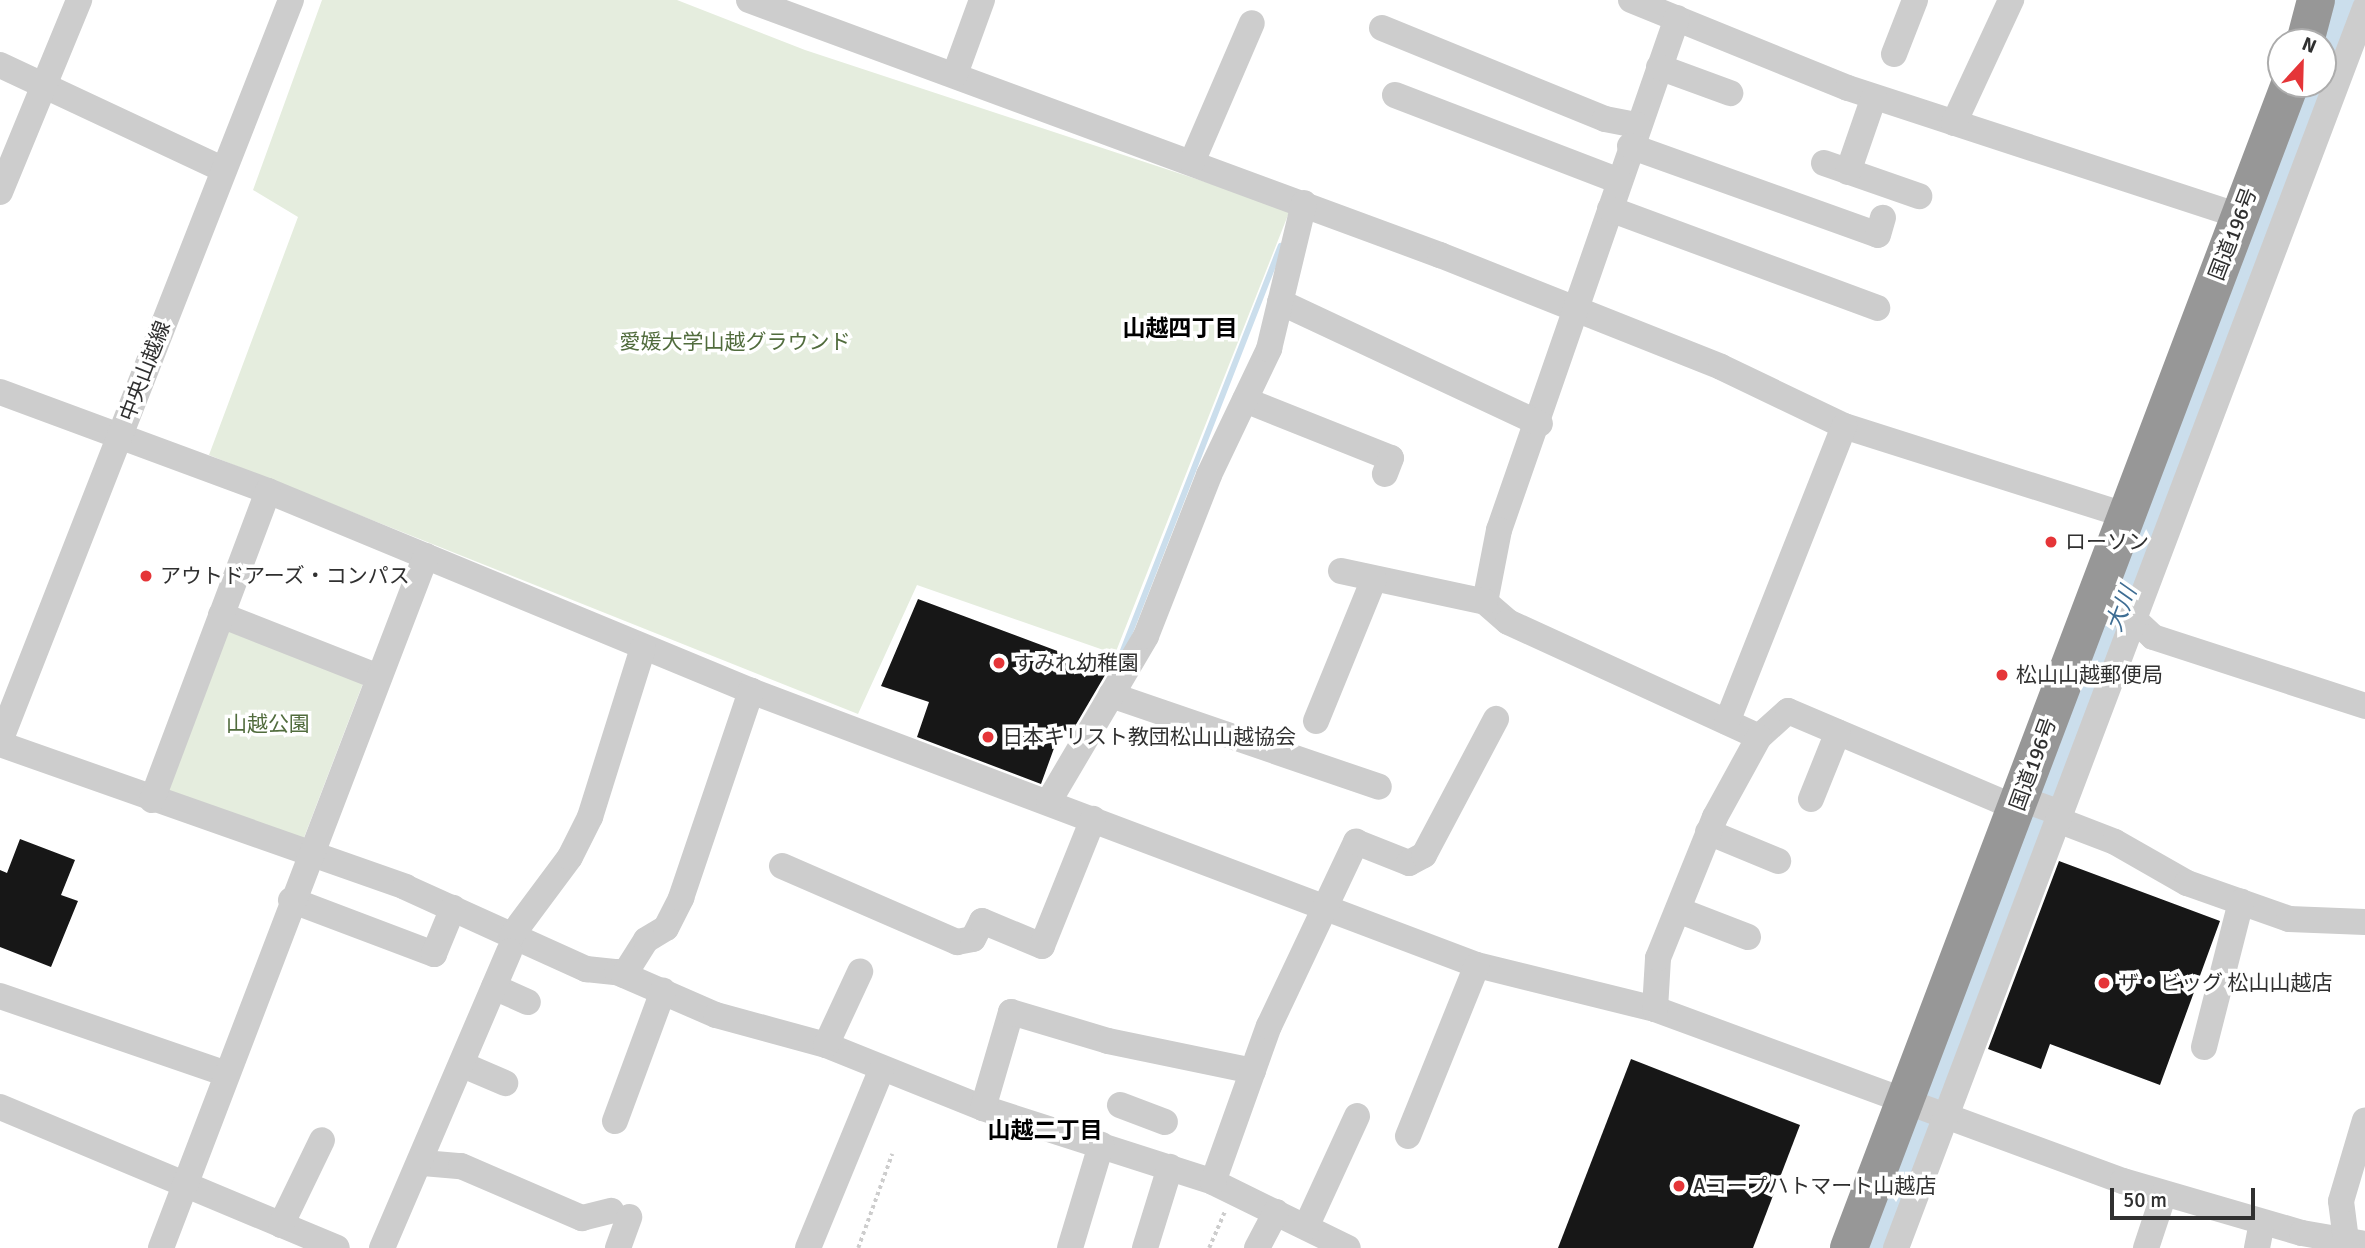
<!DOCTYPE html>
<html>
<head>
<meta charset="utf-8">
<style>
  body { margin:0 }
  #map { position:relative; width:2365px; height:1248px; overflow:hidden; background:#fff; font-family:Signika,"Noto Sans JP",sans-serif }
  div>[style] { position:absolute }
  .green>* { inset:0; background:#e5edde }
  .stream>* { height:6px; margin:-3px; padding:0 3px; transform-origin:3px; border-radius:3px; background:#cbdeec }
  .river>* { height:35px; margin:-17.5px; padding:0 17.5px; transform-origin:17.5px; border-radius:17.5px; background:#cbdeec }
  .building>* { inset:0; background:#171717 }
  .path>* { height:3.5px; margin-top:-1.75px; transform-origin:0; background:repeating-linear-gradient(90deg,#cdcdcd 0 3.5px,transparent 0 7px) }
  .minor>* { height:26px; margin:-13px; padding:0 13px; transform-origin:13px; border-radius:13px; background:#cdcdcd }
  .highway>* { height:38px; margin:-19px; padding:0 19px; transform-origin:19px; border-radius:19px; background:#979797 }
  .dots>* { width:19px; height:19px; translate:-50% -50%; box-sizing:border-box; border:4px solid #fff; border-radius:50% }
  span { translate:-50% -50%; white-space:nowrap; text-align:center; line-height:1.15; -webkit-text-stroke:7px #fff; paint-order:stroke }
  .street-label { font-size:21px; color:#303030 }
  .park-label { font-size:21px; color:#516c3d }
  .poi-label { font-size:21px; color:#303030 }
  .left { translate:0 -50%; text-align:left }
  .neighbourhood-label { font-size:23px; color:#000; font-weight:700 }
  .water-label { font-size:23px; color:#3e6d93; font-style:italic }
  .north { position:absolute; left:2267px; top:28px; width:70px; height:70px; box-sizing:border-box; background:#fff; border:2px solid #acacac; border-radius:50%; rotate:22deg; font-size:19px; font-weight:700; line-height:28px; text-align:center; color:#303030 }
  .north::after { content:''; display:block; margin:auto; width:24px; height:32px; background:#e53538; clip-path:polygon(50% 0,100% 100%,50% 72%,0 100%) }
  .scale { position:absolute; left:2110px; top:1188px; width:145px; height:32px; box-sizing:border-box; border:4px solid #303030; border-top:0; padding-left:9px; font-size:21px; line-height:24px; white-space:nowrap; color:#303030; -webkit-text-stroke:5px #fff; paint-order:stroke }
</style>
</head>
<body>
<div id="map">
  <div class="green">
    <div style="clip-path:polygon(322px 0,677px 0,805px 50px,1290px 210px,1115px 654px,917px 585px,858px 714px,209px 455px,298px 217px,253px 190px)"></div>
    <div style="clip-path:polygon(225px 623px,365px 678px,300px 848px,161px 795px)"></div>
  </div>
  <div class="stream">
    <div style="left:1122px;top:653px;width:437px;rotate:-68.7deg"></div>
  </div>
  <div class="river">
    <div style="left:2323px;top:69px;width:73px;rotate:-70.1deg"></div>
    <div style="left:1935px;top:1093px;width:1079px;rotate:-69.21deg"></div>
    <div style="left:1879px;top:1248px;width:124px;rotate:-69.7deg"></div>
  </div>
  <div class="building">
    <div style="clip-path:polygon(918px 599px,1108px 670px,1071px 733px,1061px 729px,1041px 784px,917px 737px,929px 702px,881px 686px)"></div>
    <div style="clip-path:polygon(20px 839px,75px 860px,61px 895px,78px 901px,51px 967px,0 947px,0 870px,7px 873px)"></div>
    <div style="clip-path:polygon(2059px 861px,2220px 921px,2160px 1085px,2050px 1044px,2041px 1069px,1988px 1049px)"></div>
    <div style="clip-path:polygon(1631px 1059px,1800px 1125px,1753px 1248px,1558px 1248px)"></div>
  </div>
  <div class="path">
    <div style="left:858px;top:1248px;width:100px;rotate:-70.1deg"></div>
    <div style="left:1209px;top:1248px;width:40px;rotate:-66.6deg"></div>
  </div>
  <div class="minor">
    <div style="left:749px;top:0;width:737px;rotate:20.26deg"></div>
    <div style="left:1440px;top:255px;width:302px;rotate:21.7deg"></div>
    <div style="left:1721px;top:367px;width:136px;rotate:25.6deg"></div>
    <div style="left:1844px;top:426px;width:295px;rotate:17.6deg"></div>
    <div style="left:1631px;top:0;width:234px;rotate:22.1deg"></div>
    <div style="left:1848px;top:88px;width:412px;rotate:18.1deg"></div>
    <div style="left:1677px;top:18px;width:542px;rotate:109.17deg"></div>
    <div style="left:1499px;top:530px;width:73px;rotate:101deg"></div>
    <div style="left:1485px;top:602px;width:30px;rotate:41deg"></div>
    <div style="left:1508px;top:622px;width:276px;rotate:24.6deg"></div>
    <div style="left:1759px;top:737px;width:39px;rotate:-42deg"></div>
    <div style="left:1788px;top:711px;width:230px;rotate:23deg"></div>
    <div style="left:2000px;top:801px;width:33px;rotate:3deg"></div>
    <div style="left:2033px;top:803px;width:29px;rotate:20deg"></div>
    <div style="left:1382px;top:28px;width:241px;rotate:22.2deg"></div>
    <div style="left:1605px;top:119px;width:33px;rotate:11deg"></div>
    <div style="left:1894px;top:54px;width:58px;rotate:-68.7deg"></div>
    <div style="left:0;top:65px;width:247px;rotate:25.1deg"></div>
    <div style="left:1659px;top:67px;width:76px;rotate:20.1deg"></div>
    <div style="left:955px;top:74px;width:79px;rotate:-70deg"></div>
    <div style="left:1395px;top:95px;width:240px;rotate:21deg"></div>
    <div style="left:1954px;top:123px;width:136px;rotate:-65.1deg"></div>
    <div style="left:1630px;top:146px;width:263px;rotate:19.7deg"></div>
    <div style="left:1878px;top:235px;width:18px;rotate:-74deg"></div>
    <div style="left:1192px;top:162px;width:151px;rotate:-66.7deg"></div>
    <div style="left:1824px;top:163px;width:101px;rotate:19.2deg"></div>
    <div style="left:1848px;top:172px;width:79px;rotate:-70.9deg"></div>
    <div style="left:0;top:192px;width:208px;rotate:-67.6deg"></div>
    <div style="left:1610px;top:209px;width:285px;rotate:20.3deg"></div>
    <div style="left:1280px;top:302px;width:287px;rotate:25.1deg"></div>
    <div style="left:0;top:392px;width:286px;rotate:20.3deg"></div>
    <div style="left:268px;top:491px;width:523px;rotate:22.49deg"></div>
    <div style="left:751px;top:691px;width:776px;rotate:20.68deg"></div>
    <div style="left:1477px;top:965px;width:183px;rotate:13.9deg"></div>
    <div style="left:1655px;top:1009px;width:499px;rotate:20.2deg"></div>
    <div style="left:2123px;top:1181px;width:186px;rotate:16.2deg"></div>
    <div style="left:2302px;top:1233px;width:64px;rotate:9.9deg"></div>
    <div style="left:1245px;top:400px;width:157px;rotate:21.7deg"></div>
    <div style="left:1391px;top:458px;width:17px;rotate:111deg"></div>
    <div style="left:1341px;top:571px;width:147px;rotate:12.1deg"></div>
    <div style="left:2092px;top:605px;width:47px;rotate:20deg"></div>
    <div style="left:2136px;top:621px;width:23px;rotate:43deg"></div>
    <div style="left:2153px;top:637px;width:223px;rotate:18deg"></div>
    <div style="left:221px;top:615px;width:169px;rotate:21.5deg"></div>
    <div style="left:1111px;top:695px;width:283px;rotate:18.9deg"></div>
    <div style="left:1316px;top:721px;width:153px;rotate:-67.8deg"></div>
    <div style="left:1727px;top:722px;width:318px;rotate:-68.4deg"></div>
    <div style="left:0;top:741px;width:796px;rotate:-68.56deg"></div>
    <div style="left:0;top:744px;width:430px;rotate:19.4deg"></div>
    <div style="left:405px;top:887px;width:199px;rotate:24.4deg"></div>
    <div style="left:586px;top:969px;width:31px;rotate:6deg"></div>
    <div style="left:617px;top:972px;width:108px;rotate:23.5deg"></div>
    <div style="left:716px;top:1015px;width:114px;rotate:15.3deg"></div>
    <div style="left:826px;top:1045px;width:169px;rotate:21.9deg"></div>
    <div style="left:983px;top:1108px;width:242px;rotate:17.8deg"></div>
    <div style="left:1213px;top:1182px;width:150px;rotate:26.1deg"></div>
    <div style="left:1811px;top:799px;width:72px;rotate:-68.1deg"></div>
    <div style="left:152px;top:800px;width:330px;rotate:-69.4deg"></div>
    <div style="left:1049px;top:801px;width:191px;rotate:-59.5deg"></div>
    <div style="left:1146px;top:636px;width:173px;rotate:-68.6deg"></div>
    <div style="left:1209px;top:475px;width:140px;rotate:-64.5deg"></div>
    <div style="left:1269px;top:349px;width:150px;rotate:-76.5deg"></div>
    <div style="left:2058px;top:820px;width:61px;rotate:21.1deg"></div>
    <div style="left:2115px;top:842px;width:83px;rotate:29.7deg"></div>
    <div style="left:2187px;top:883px;width:108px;rotate:19.4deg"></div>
    <div style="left:2289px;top:919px;width:76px;rotate:2.3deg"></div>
    <div style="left:1708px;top:832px;width:76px;rotate:22.5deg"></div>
    <div style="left:782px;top:866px;width:191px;rotate:23.5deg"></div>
    <div style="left:957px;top:942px;width:16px;rotate:-11deg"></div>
    <div style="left:973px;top:939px;width:20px;rotate:-63deg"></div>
    <div style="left:982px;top:921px;width:65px;rotate:22.6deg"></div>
    <div style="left:1042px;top:946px;width:137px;rotate:-68.1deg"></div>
    <div style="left:291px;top:900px;width:153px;rotate:20.7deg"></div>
    <div style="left:434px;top:954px;width:50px;rotate:-67.6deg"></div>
    <div style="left:1678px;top:910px;width:75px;rotate:21.1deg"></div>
    <div style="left:512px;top:935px;width:97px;rotate:-53.4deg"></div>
    <div style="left:570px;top:857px;width:45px;rotate:-63.4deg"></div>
    <div style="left:590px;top:817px;width:177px;rotate:-72.6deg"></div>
    <div style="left:624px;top:975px;width:41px;rotate:-57.8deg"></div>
    <div style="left:646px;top:940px;width:23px;rotate:-31deg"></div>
    <div style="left:666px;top:928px;width:34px;rotate:-63deg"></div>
    <div style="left:681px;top:898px;width:219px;rotate:-71.3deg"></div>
    <div style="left:494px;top:987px;width:37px;rotate:24deg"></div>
    <div style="left:0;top:996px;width:239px;rotate:19deg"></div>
    <div style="left:1655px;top:1009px;width:51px;rotate:-86.6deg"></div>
    <div style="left:1658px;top:958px;width:152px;rotate:-68deg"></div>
    <div style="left:1715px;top:817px;width:91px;rotate:-61.2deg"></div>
    <div style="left:826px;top:1045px;width:81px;rotate:-65deg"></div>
    <div style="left:2204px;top:1047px;width:150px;rotate:-75.7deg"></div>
    <div style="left:463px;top:1065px;width:46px;rotate:23.2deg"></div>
    <div style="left:1120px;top:1105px;width:48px;rotate:20.7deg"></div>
    <div style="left:0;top:1107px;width:365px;rotate:22.7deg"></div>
    <div style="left:983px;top:1108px;width:100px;rotate:-73.7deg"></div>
    <div style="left:1011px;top:1012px;width:101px;rotate:16.6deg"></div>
    <div style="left:1108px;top:1041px;width:148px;rotate:11.7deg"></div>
    <div style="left:615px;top:1121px;width:139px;rotate:-69.7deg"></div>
    <div style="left:1408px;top:1136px;width:184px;rotate:-68deg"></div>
    <div style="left:423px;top:1163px;width:38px;rotate:5deg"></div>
    <div style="left:461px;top:1166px;width:132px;rotate:23.3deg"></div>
    <div style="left:582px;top:1218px;width:30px;rotate:-14deg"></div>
    <div style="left:1213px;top:1182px;width:166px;rotate:-70.3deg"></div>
    <div style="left:1269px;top:1026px;width:204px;rotate:-64.7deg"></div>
    <div style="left:1356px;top:842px;width:57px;rotate:21.6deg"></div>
    <div style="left:1409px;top:863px;width:17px;rotate:-28deg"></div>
    <div style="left:1424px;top:855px;width:154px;rotate:-62.1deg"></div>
    <div style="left:281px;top:1225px;width:94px;rotate:-64.2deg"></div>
    <div style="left:1306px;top:1227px;width:122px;rotate:-65.3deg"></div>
    <div style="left:161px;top:1248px;width:741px;rotate:-69.05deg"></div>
    <div style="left:382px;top:1248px;width:323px;rotate:-66.8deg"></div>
    <div style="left:618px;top:1248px;width:33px;rotate:-70deg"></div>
    <div style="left:808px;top:1248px;width:191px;rotate:-67.6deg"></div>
    <div style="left:1070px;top:1248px;width:108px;rotate:-73.2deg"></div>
    <div style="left:1145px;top:1248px;width:85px;rotate:-72.8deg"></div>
    <div style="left:1257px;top:1248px;width:41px;rotate:-62.2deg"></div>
    <div style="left:1896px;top:1248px;width:1326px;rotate:-69.28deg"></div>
    <div style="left:2146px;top:1248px;width:57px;rotate:-71.6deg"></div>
    <div style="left:2257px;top:1248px;width:26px;rotate:-79deg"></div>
    <div style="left:2347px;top:1248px;width:47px;rotate:-97.3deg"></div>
    <div style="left:2341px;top:1201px;width:84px;rotate:-73.5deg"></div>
  </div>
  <div class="highway">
    <div style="left:2305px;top:42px;width:43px;rotate:-75.3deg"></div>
    <div style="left:1849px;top:1248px;width:1245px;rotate:-69.25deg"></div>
  </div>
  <div class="dots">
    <div style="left:2051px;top:542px;background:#e53538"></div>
    <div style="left:146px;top:576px;background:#e53538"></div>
    <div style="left:999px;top:663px;background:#e53538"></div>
    <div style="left:2002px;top:675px;background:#e53538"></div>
    <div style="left:988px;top:737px;background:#e53538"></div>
    <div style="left:2104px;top:983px;background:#e53538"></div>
    <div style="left:1679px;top:1186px;background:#e53538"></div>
  </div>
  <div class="street-label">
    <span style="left:2233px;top:234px;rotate:-69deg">国道196号</span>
    <span style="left:145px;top:371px;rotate:-69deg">中央山越線</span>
    <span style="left:2033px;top:764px;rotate:-70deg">国道196号</span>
  </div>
  <div class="park-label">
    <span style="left:735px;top:342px">愛媛大学山越グラウンド</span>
    <span style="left:268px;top:724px">山越公園</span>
  </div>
  <div class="poi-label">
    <span class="left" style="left:2065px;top:542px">ローソン</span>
    <span class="left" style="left:160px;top:576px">アウトドアーズ・コンパス</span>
    <span class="left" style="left:1013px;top:663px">すみれ幼稚園</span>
    <span class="left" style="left:2016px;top:675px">松山山越郵便局</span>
    <span class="left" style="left:1002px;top:737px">日本キリスト教団松山山越協会</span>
    <span class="left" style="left:2118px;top:983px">ザ・ビッグ 松山山越店</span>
    <span class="left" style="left:1693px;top:1186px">Aコープハトマート山越店</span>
  </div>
  <div class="neighbourhood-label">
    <span style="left:1180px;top:329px">山越四丁目</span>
    <span style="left:1045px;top:1131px">山越二丁目</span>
  </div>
  <div class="water-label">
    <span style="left:2122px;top:609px;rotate:-69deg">大川</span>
  </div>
  <div class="north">N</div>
  <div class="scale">50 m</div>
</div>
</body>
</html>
